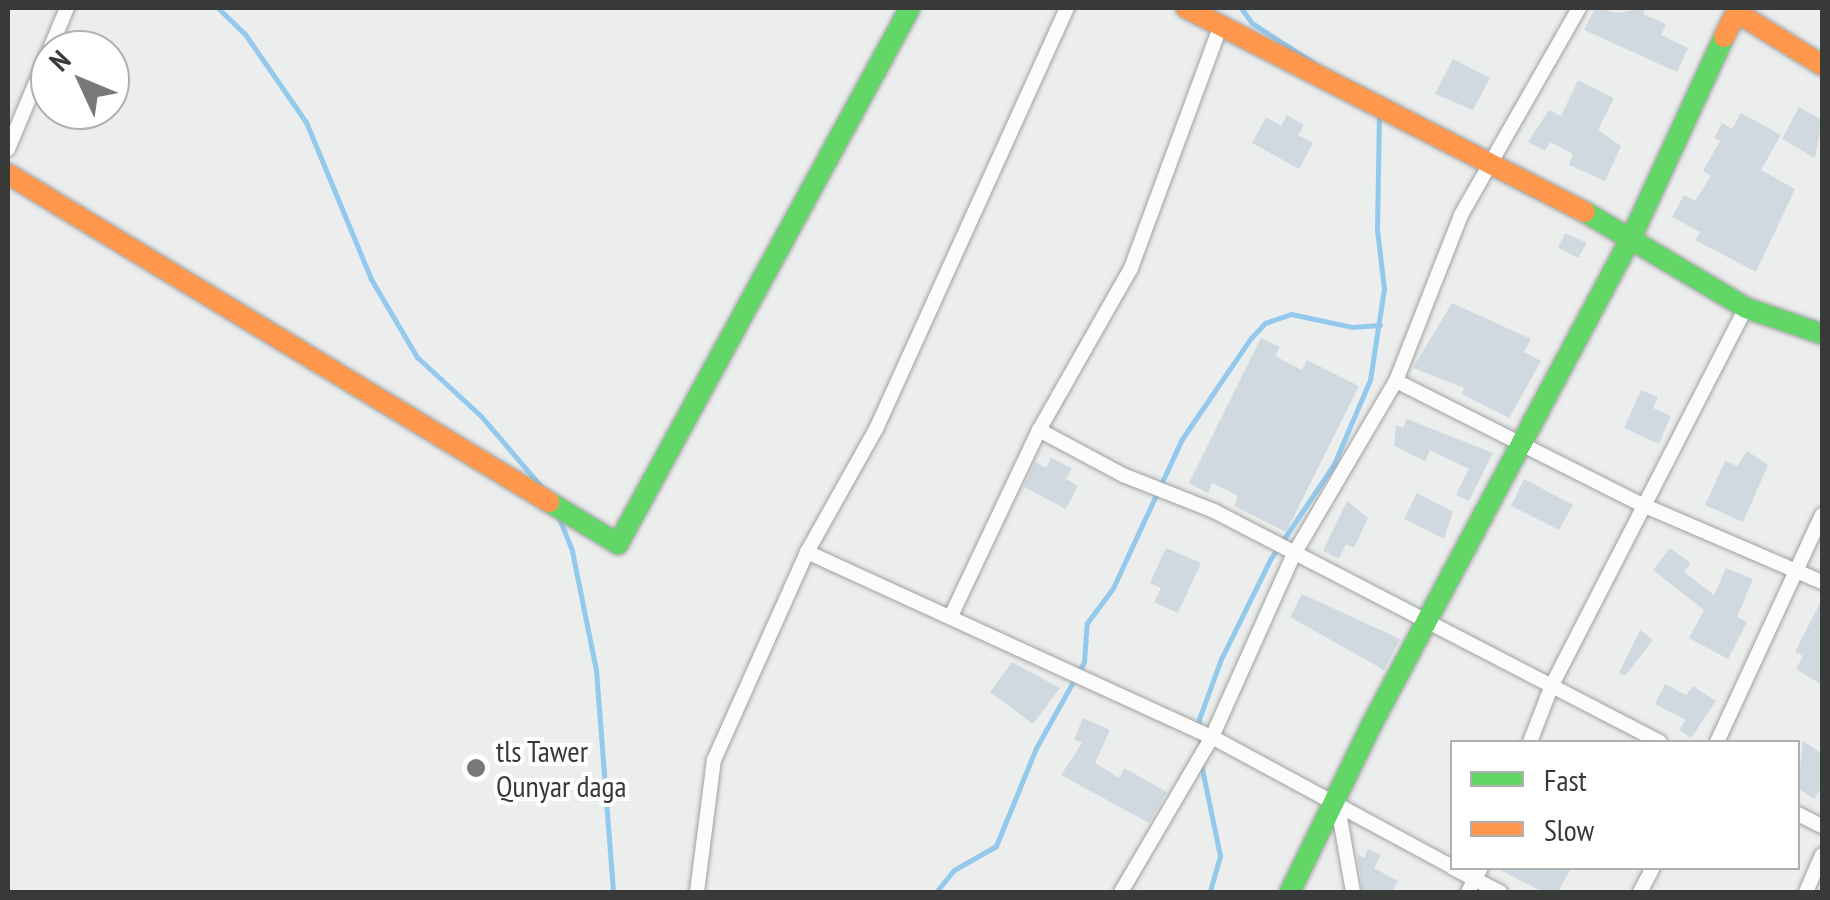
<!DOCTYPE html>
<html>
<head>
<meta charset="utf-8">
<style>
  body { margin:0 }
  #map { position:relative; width:1830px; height:900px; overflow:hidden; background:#eceded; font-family:"PT Sans Narrow",sans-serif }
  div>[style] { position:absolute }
  .stream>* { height:5px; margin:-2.5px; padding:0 2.5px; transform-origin:2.5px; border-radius:2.5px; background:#94c9ee }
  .building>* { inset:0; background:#d1d9e0 }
  .roads { filter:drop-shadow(0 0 2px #a0a1a1) drop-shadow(0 0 2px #a0a1a1) }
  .street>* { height:14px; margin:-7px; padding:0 7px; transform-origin:7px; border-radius:7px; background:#fcfcfc }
  .fast>* { height:20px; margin:-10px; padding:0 10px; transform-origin:10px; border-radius:10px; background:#63d668 }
  .slow>* { height:20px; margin:-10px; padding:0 10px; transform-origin:10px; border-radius:10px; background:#ff974d }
  .dots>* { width:28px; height:28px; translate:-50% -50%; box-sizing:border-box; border:5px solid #fff; border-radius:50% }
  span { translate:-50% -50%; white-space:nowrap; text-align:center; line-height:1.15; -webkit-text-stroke:8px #fff; paint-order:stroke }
  .poi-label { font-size:30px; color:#383939 }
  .left { translate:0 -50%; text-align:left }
  .frame { position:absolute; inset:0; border:10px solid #383939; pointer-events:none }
  .legend { position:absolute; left:1450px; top:740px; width:350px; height:130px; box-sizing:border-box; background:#fff; border:2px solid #afb0b0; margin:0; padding:12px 18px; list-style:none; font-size:30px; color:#383939 }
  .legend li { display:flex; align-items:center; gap:20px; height:50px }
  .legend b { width:50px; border:2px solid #afb0b0 }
  .north { position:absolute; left:30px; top:30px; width:100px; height:100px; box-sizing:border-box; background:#fff; border:2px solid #afb0b0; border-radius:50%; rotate:314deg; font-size:28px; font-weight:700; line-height:40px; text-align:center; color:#383939 }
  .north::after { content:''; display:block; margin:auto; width:35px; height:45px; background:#777878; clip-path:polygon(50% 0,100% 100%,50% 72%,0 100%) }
</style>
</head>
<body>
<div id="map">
  <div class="stream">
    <div style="left:218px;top:8px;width:37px;rotate:44deg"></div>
    <div style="left:245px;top:34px;width:107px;rotate:55.3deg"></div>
    <div style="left:306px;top:122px;width:170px;rotate:67.5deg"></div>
    <div style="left:371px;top:279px;width:91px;rotate:59.5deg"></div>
    <div style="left:417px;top:357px;width:87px;rotate:42.7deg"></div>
    <div style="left:481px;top:416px;width:99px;rotate:49.5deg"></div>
    <div style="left:1241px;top:8px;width:19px;rotate:54deg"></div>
    <div style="left:1252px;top:23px;width:72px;rotate:33deg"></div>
    <div style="left:559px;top:518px;width:35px;rotate:68deg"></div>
    <div style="left:572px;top:551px;width:121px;rotate:78.6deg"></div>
    <div style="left:596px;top:670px;width:223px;rotate:85.6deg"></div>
    <div style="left:1201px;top:748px;width:29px;rotate:-94deg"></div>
    <div style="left:1199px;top:719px;width:64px;rotate:-69.9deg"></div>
    <div style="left:1221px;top:659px;width:113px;rotate:-63.7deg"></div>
    <div style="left:1271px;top:558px;width:113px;rotate:-56.2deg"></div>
    <div style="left:1334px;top:464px;width:91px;rotate:-66.8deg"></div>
    <div style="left:1370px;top:380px;width:92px;rotate:-81.3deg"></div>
    <div style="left:1384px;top:289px;width:60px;rotate:-96.7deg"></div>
    <div style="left:1377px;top:229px;width:114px;rotate:-89deg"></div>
    <div style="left:1201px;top:764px;width:94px;rotate:78.3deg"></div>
    <div style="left:1220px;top:856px;width:37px;rotate:106deg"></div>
    <div style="left:936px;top:892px;width:28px;rotate:-51deg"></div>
    <div style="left:954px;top:870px;width:48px;rotate:-29.7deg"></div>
    <div style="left:996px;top:846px;width:106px;rotate:-67.8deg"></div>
    <div style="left:1036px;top:748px;width:98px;rotate:-60.8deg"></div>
    <div style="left:1084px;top:662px;width:39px;rotate:-86deg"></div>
    <div style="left:1087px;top:623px;width:44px;rotate:-53.4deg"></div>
    <div style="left:1113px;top:588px;width:164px;rotate:-65.2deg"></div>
    <div style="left:1182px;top:439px;width:122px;rotate:-55.7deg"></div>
    <div style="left:1251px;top:338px;width:21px;rotate:-47deg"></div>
    <div style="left:1265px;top:323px;width:28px;rotate:-19deg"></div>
    <div style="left:1291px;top:314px;width:62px;rotate:12deg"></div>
    <div style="left:1352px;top:327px;width:28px;rotate:-4deg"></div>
  </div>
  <div class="building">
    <div style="clip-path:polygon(1595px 8px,1618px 13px,1646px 8px,1643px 14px,1666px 24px,1661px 35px,1688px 48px,1677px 72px,1584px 30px)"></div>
    <div style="clip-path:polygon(1453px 59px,1490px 78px,1473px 110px,1435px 94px)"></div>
    <div style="clip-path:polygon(1578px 80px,1614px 98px,1598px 130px,1621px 146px,1605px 181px,1569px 165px,1573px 154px,1550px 142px,1545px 151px,1528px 142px,1549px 110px,1561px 116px)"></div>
    <div style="clip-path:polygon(1799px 107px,1822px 120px,1815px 158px,1782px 139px)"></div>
    <div style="clip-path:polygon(1741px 113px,1781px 135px,1761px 170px,1795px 189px,1756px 272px,1695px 240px,1700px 232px,1672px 217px,1684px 195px,1695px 201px,1711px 176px,1703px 171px,1720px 141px,1714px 138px,1722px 123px,1732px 129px)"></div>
    <div style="clip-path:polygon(1287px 115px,1304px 125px,1298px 135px,1313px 143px,1299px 169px,1252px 143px,1266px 117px,1281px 126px)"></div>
    <div style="clip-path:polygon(1565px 233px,1587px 243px,1578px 258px,1558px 248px)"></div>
    <div style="clip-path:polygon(1452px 303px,1531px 339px,1524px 352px,1541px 361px,1509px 418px,1462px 394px,1464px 388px,1413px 368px)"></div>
    <div style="clip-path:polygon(1261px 338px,1280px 347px,1275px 356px,1302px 370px,1307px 360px,1359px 386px,1286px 532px,1234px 506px,1238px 496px,1225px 489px,1212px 483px,1208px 493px,1189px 483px)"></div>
    <div style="clip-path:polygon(1641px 390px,1658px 397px,1653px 408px,1671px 416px,1659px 444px,1624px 428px)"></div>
    <div style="clip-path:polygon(1407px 419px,1493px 453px,1469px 501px,1456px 495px,1469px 469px,1430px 450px,1425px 461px,1394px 446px,1396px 425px,1403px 428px)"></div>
    <div style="clip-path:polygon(1747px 451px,1768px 465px,1743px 522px,1705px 505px,1725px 461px,1737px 466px)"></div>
    <div style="clip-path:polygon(1051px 458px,1072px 468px,1066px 479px,1078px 486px,1066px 509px,1024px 487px,1035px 462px,1046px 468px)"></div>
    <div style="clip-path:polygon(1524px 479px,1573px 505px,1559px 530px,1511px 506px)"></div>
    <div style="clip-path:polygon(1417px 493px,1453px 512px,1444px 539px,1404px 519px)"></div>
    <div style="clip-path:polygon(1347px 501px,1368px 518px,1354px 548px,1346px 544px,1339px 559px,1323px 551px)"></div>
    <div style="clip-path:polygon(1166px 548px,1201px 563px,1178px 613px,1154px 602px,1161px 588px,1150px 583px)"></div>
    <div style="clip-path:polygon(1670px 548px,1691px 563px,1684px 572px,1714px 595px,1726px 568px,1753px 579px,1737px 617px,1747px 622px,1728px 659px,1689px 638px,1704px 610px,1653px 570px)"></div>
    <div style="clip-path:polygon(1302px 594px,1400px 639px,1384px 670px,1290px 617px)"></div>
    <div style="clip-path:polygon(1822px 599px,1822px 685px,1796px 669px,1803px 656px,1795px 652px)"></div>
    <div style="clip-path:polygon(1640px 630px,1653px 640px,1625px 676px,1619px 673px)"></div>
    <div style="clip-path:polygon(1012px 662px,1060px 688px,1033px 724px,990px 692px)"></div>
    <div style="clip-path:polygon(1665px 684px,1686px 695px,1693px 686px,1716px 701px,1691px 738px,1679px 730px,1686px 720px,1655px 704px)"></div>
    <div style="clip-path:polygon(1083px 718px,1110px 730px,1095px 763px,1119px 778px,1124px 768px,1167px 792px,1149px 823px,1061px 775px,1082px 743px,1074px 739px)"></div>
    <div style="clip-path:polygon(1803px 741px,1822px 754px,1822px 787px,1814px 799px,1798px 788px)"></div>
    <div style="clip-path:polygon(1368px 849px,1381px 855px,1374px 868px,1398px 881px,1392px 892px,1363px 892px,1357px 854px,1364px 858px)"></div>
    <div style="clip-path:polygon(1496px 868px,1571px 868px,1558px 892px,1543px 892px)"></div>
  </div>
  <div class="roads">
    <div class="street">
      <div style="left:8px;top:149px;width:153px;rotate:-67.3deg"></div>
      <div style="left:1396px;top:381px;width:276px;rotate:26.7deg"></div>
      <div style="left:1643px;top:505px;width:195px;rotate:23.3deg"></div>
      <div style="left:1039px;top:430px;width:95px;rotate:28.2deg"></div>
      <div style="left:1123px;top:475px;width:98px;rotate:21.6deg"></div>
      <div style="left:1214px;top:511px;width:502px;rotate:27.38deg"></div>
      <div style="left:807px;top:552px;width:445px;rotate:24.6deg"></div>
      <div style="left:1212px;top:737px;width:273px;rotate:28.4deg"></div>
      <div style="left:951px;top:616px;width:206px;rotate:-64.7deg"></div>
      <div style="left:1039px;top:430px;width:186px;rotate:-60.4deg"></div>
      <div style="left:1131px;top:268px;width:259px;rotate:-69.7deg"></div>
      <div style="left:1530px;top:742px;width:61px;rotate:-68.9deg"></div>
      <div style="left:1552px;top:685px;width:424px;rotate:-62.8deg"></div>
      <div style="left:1717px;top:742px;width:250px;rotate:-65.2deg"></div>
      <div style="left:1337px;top:801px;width:92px;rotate:80deg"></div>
      <div style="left:1798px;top:814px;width:27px;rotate:27deg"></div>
      <div style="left:1453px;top:868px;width:53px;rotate:27.1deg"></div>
      <div style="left:697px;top:892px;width:133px;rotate:-82.7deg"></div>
      <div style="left:714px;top:760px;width:228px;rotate:-65.9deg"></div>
      <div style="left:807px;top:552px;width:141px;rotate:-60.7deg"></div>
      <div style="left:876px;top:429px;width:462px;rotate:-65.6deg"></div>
      <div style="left:1121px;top:892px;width:180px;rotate:-59.6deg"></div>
      <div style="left:1212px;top:737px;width:201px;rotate:-65.9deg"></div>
      <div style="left:1294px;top:554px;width:201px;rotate:-59.5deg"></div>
      <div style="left:1396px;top:381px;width:178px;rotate:-68.6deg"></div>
      <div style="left:1461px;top:215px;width:238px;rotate:-60.3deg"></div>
      <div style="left:1468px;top:892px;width:27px;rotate:-62deg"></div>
      <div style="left:1640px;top:892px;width:27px;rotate:-62deg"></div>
      <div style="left:1806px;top:892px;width:40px;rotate:-66.6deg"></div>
    </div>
    <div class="fast">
      <div style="left:1585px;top:212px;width:187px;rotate:30.8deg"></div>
      <div style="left:1746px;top:308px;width:80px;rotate:18.9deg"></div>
      <div style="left:549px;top:502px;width:81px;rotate:31.3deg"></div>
      <div style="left:618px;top:544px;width:610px;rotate:-61.42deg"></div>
      <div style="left:1290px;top:892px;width:191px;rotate:-64deg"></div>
      <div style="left:1374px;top:720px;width:548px;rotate:-61.94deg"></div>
      <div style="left:1632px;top:236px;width:219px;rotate:-65.2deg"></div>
    </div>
    <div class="slow">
      <div style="left:1186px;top:8px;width:448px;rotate:27.1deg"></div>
      <div style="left:1724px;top:37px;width:28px;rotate:-64deg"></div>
      <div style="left:1736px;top:12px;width:101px;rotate:31.6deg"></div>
      <div style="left:8px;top:174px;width:633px;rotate:31.23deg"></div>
    </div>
  </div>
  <div class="dots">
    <div style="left:476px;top:768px;background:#777878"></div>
  </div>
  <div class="poi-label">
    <span class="left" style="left:496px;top:768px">tls Tawer<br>Qunyar daga</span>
  </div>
  <div class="frame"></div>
  <ul class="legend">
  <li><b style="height:12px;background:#63d668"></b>Fast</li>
  <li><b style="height:12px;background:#ff974d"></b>Slow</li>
  </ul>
  <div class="north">N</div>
</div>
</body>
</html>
